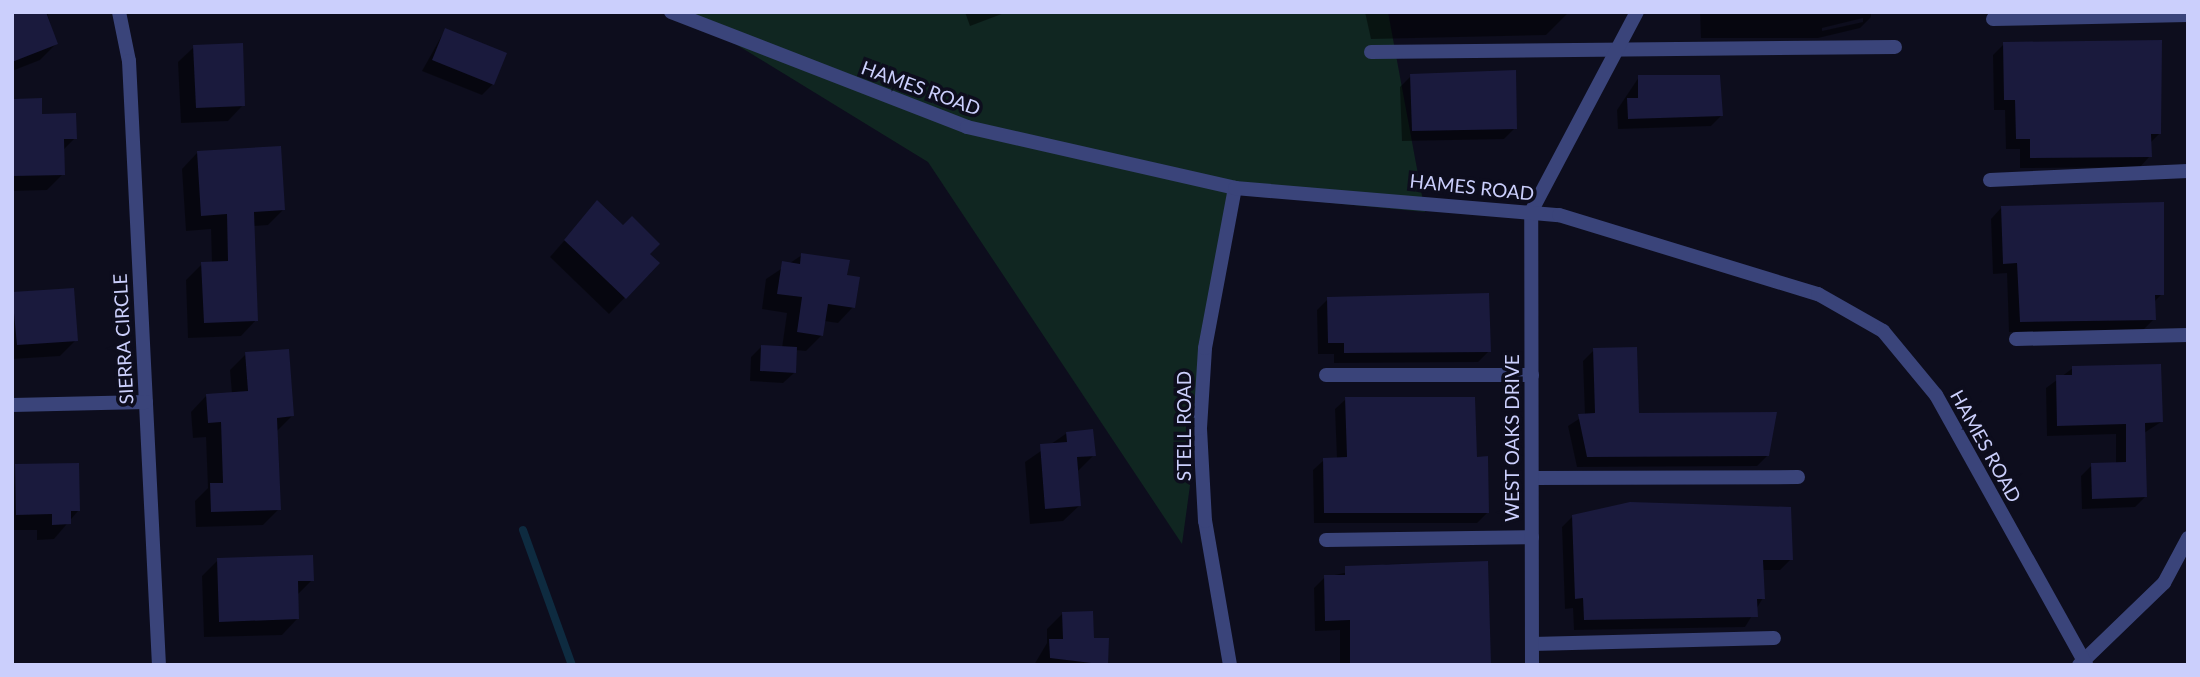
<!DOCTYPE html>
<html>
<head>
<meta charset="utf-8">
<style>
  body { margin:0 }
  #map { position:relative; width:2200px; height:677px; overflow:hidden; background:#0d0d1d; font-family:Lato,sans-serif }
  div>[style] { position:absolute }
  .green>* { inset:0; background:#102621 }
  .shadow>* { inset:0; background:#0007 }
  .stream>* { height:8px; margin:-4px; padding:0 4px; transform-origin:4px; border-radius:4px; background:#0e2b40 }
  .building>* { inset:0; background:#1a1a3d }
  .service>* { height:14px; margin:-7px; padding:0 7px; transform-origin:7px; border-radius:7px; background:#3a447a }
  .minor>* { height:14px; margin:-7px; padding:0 7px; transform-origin:7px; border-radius:7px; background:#3a447a }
  .tertiary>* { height:14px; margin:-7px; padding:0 7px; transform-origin:7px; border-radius:7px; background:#3a447a }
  span { translate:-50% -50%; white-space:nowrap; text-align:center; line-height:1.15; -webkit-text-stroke:7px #0d0d1d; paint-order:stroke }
  .street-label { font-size:19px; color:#cbcffc }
  .frame { position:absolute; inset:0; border:14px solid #cbcffc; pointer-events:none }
</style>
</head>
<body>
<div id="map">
  <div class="green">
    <div style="clip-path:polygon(683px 12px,1388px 12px,1425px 212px,1230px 193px,1182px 544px,928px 162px)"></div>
  </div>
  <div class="shadow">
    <div style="clip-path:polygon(12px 12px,47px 12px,56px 44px,40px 60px,12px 71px)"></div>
    <div style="clip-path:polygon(965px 12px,1007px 12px,970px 26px)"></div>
    <div style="clip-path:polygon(1365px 12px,1569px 12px,1546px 35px,1371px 39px)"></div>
    <div style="clip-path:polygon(evenodd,1700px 12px,1871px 12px,1871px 17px,1860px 28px,1818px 38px,1701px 38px,1700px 12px,1863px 18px,1863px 22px,1822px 31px,1822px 28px,1863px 18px)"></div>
    <div style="clip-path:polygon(445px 30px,493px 84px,482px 95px,422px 71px)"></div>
    <div style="clip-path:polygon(2004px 44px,2160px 133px,2150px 143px,2150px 156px,2140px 167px,2020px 168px,2020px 149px,2006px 149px,2005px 110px,1994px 110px,1993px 55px)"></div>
    <div style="clip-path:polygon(194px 47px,243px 105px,228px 121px,181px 123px,178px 62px)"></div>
    <div style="clip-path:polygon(1411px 76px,1515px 128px,1504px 139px,1402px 141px,1400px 87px)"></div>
    <div style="clip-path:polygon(1639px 77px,1722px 115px,1711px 126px,1618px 129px,1617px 110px)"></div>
    <div style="clip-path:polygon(15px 101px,75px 138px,62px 151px,63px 174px,47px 190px,12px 191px)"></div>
    <div style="clip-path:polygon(197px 153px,284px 209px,268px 225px,253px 226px,256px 320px,241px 336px,188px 338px,186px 280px,202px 264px,212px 263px,211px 229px,186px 231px,182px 169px)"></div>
    <div style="clip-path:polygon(597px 203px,658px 263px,609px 314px,550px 257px)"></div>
    <div style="clip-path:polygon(2001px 208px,2162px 294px,2154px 302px,2154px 319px,2143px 330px,2009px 332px,2007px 273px,1993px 274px,1991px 219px)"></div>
    <div style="clip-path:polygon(802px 255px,845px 277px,853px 307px,838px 323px,824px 321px,822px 335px,806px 351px,795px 350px,794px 373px,783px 383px,750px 381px,751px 357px,762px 346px,782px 348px,787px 313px,762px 309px,766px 279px)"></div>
    <div style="clip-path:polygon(12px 294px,76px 340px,60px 356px,12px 359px)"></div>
    <div style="clip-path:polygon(1328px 299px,1489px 351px,1478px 362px,1334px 363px,1334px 354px,1318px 354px,1317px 310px)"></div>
    <div style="clip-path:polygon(1594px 350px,1638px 415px,1768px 455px,1757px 466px,1577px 467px,1568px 426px,1585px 415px,1583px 361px)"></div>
    <div style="clip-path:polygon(246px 354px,292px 416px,276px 432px,279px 509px,263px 525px,196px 527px,195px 501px,208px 488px,206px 437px,193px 438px,191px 412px,206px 396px,232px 394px,230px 370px)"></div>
    <div style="clip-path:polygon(2073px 368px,2161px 422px,2144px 433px,2146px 496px,2135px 507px,2082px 509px,2081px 476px,2092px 465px,2116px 464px,2116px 434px,2047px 436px,2046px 388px)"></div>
    <div style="clip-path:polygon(1346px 399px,1475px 458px,1488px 512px,1477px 523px,1314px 523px,1313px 470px,1324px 460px,1337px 459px,1335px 409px)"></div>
    <div style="clip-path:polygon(1067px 433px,1094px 455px,1078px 471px,1079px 506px,1063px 521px,1030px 524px,1025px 462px)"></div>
    <div style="clip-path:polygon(15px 466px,78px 511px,54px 539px,37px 540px,37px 530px,12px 530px)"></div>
    <div style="clip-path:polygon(1573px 516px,1791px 559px,1780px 570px,1762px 570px,1763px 598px,1745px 627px,1574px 630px,1573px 608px,1565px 609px,1562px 527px)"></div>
    <div style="clip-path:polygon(218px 560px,312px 580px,297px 595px,297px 619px,282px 635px,204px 637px,202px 576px)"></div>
    <div style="clip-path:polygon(1486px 563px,1479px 665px,1340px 665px,1340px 630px,1315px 631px,1314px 588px,1325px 577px,1387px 564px)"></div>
    <div style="clip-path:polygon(1063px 613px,1092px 640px,1107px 665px,1034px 665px,1047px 643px,1047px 629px)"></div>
  </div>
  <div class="stream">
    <div style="left:523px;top:530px;width:144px;rotate:70.1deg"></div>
  </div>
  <div class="building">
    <div style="clip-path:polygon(12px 12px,46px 12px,58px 44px,12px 62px)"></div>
    <div style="clip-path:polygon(445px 28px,507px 53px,494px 85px,432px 60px)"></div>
    <div style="clip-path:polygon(2162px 40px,2161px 134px,2151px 134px,2152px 157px,2030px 158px,2030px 139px,2016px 139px,2015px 100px,2004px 100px,2003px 42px)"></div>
    <div style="clip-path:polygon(243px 43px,245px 106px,196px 108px,193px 45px)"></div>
    <div style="clip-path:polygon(1516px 70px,1517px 129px,1412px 131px,1410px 74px)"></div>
    <div style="clip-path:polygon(1638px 75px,1720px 75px,1723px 116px,1628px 119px,1627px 98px,1638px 98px)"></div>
    <div style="clip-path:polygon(42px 98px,42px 114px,76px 113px,77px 139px,64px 139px,65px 175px,12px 176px,14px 99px)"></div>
    <div style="clip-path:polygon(281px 146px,285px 210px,254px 212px,258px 321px,204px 323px,201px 262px,228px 261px,227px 214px,201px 216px,197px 151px)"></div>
    <div style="clip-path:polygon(597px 200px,623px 225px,632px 216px,660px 244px,650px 254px,660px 263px,626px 299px,564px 240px)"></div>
    <div style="clip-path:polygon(2164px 202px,2164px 295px,2155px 295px,2156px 320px,2020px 322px,2017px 263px,2003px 264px,2001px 206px)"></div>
    <div style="clip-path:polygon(801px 253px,850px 260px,847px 275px,860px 277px,855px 308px,828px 304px,823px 336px,797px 332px,802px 297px,777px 294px,782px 261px,800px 264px)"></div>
    <div style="clip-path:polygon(74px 288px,78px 341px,17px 345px,12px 292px)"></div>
    <div style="clip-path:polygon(1489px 293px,1491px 352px,1344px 353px,1344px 343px,1328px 343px,1327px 297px)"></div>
    <div style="clip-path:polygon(761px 345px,797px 347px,796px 373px,760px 371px)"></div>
    <div style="clip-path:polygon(1637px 347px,1639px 413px,1777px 412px,1769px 456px,1587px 457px,1578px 414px,1595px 413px,1593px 348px)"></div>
    <div style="clip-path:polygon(289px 349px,294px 416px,277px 418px,281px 510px,211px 512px,210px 483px,223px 483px,221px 422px,208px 423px,206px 394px,248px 391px,245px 352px)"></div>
    <div style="clip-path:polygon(2161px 364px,2163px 422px,2145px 423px,2147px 497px,2092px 499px,2091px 463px,2126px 462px,2126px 424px,2057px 426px,2056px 375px,2072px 375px,2072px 366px)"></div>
    <div style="clip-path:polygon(1345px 397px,1475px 397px,1477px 457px,1488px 456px,1489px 513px,1324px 513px,1323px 458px,1347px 457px)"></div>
    <div style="clip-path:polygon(1093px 429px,1096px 456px,1077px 457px,1081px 506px,1045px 509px,1040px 444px,1067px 442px,1066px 432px)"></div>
    <div style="clip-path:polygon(79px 463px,80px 511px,71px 511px,71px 524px,52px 525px,52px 514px,16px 515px,15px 464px)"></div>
    <div style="clip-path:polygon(1630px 502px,1791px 507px,1793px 560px,1763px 560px,1765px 599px,1757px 599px,1758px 617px,1584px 620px,1583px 598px,1575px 599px,1572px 515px)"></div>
    <div style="clip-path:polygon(313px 555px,314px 581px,298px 581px,299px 619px,219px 622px,217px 558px)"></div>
    <div style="clip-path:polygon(1488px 561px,1491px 665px,1350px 665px,1350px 620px,1325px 621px,1324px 575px,1345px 575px,1345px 566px)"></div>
    <div style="clip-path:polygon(1093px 611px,1094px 638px,1109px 638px,1108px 665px,1050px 658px,1049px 639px,1063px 639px,1062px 612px)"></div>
  </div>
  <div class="service">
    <div style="left:1993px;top:19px;width:195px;rotate:-1.2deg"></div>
    <div style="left:1371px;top:52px;width:524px;rotate:-0.55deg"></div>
    <div style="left:1990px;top:180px;width:198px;rotate:-2.6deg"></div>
    <div style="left:2016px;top:339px;width:172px;rotate:-1.3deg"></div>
    <div style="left:1326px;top:375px;width:206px"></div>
    <div style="left:1532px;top:478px;width:266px;rotate:-0.2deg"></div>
    <div style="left:1326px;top:540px;width:206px;rotate:-0.8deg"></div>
    <div style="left:1532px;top:644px;width:242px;rotate:-1.4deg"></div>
  </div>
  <div class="minor">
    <div style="left:119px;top:12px;width:50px;rotate:78.5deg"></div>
    <div style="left:129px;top:61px;width:605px;rotate:87.16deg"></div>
    <div style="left:12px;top:405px;width:134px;rotate:-1.3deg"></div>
    <div style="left:1230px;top:665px;width:146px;rotate:-99.8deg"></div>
    <div style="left:1205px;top:521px;width:93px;rotate:-93.1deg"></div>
    <div style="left:1200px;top:428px;width:80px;rotate:-86.4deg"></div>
    <div style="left:1205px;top:348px;width:163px;rotate:-79.4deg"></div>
    <div style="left:1532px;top:665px;width:453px;rotate:-90.1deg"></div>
    <div style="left:1531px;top:212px;width:226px;rotate:-62.1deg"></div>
    <div style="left:2079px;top:665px;width:118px;rotate:-44deg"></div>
    <div style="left:2164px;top:583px;width:51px;rotate:-61.9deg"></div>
  </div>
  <div class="tertiary">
    <div style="left:671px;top:12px;width:318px;rotate:21.2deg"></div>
    <div style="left:967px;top:127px;width:275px;rotate:12.8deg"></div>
    <div style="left:1235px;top:188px;width:325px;rotate:4.8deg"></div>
    <div style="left:1559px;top:215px;width:271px;rotate:17deg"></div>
    <div style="left:1818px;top:294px;width:75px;rotate:29.6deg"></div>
    <div style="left:1883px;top:331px;width:83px;rotate:50.4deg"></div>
    <div style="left:1936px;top:395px;width:309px;rotate:60.9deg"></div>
  </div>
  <div class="street-label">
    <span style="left:921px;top:88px;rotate:20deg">HAMES ROAD</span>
    <span style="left:1472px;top:187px;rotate:6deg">HAMES ROAD</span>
    <span style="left:123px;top:339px;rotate:-93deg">SIERRA CIRCLE</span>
    <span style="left:1184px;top:426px;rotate:-90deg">STELL ROAD</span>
    <span style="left:1512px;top:438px;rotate:-90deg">WEST OAKS DRIVE</span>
    <span style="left:1986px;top:446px;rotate:61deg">HAMES ROAD</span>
  </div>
  <div class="frame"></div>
</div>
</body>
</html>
